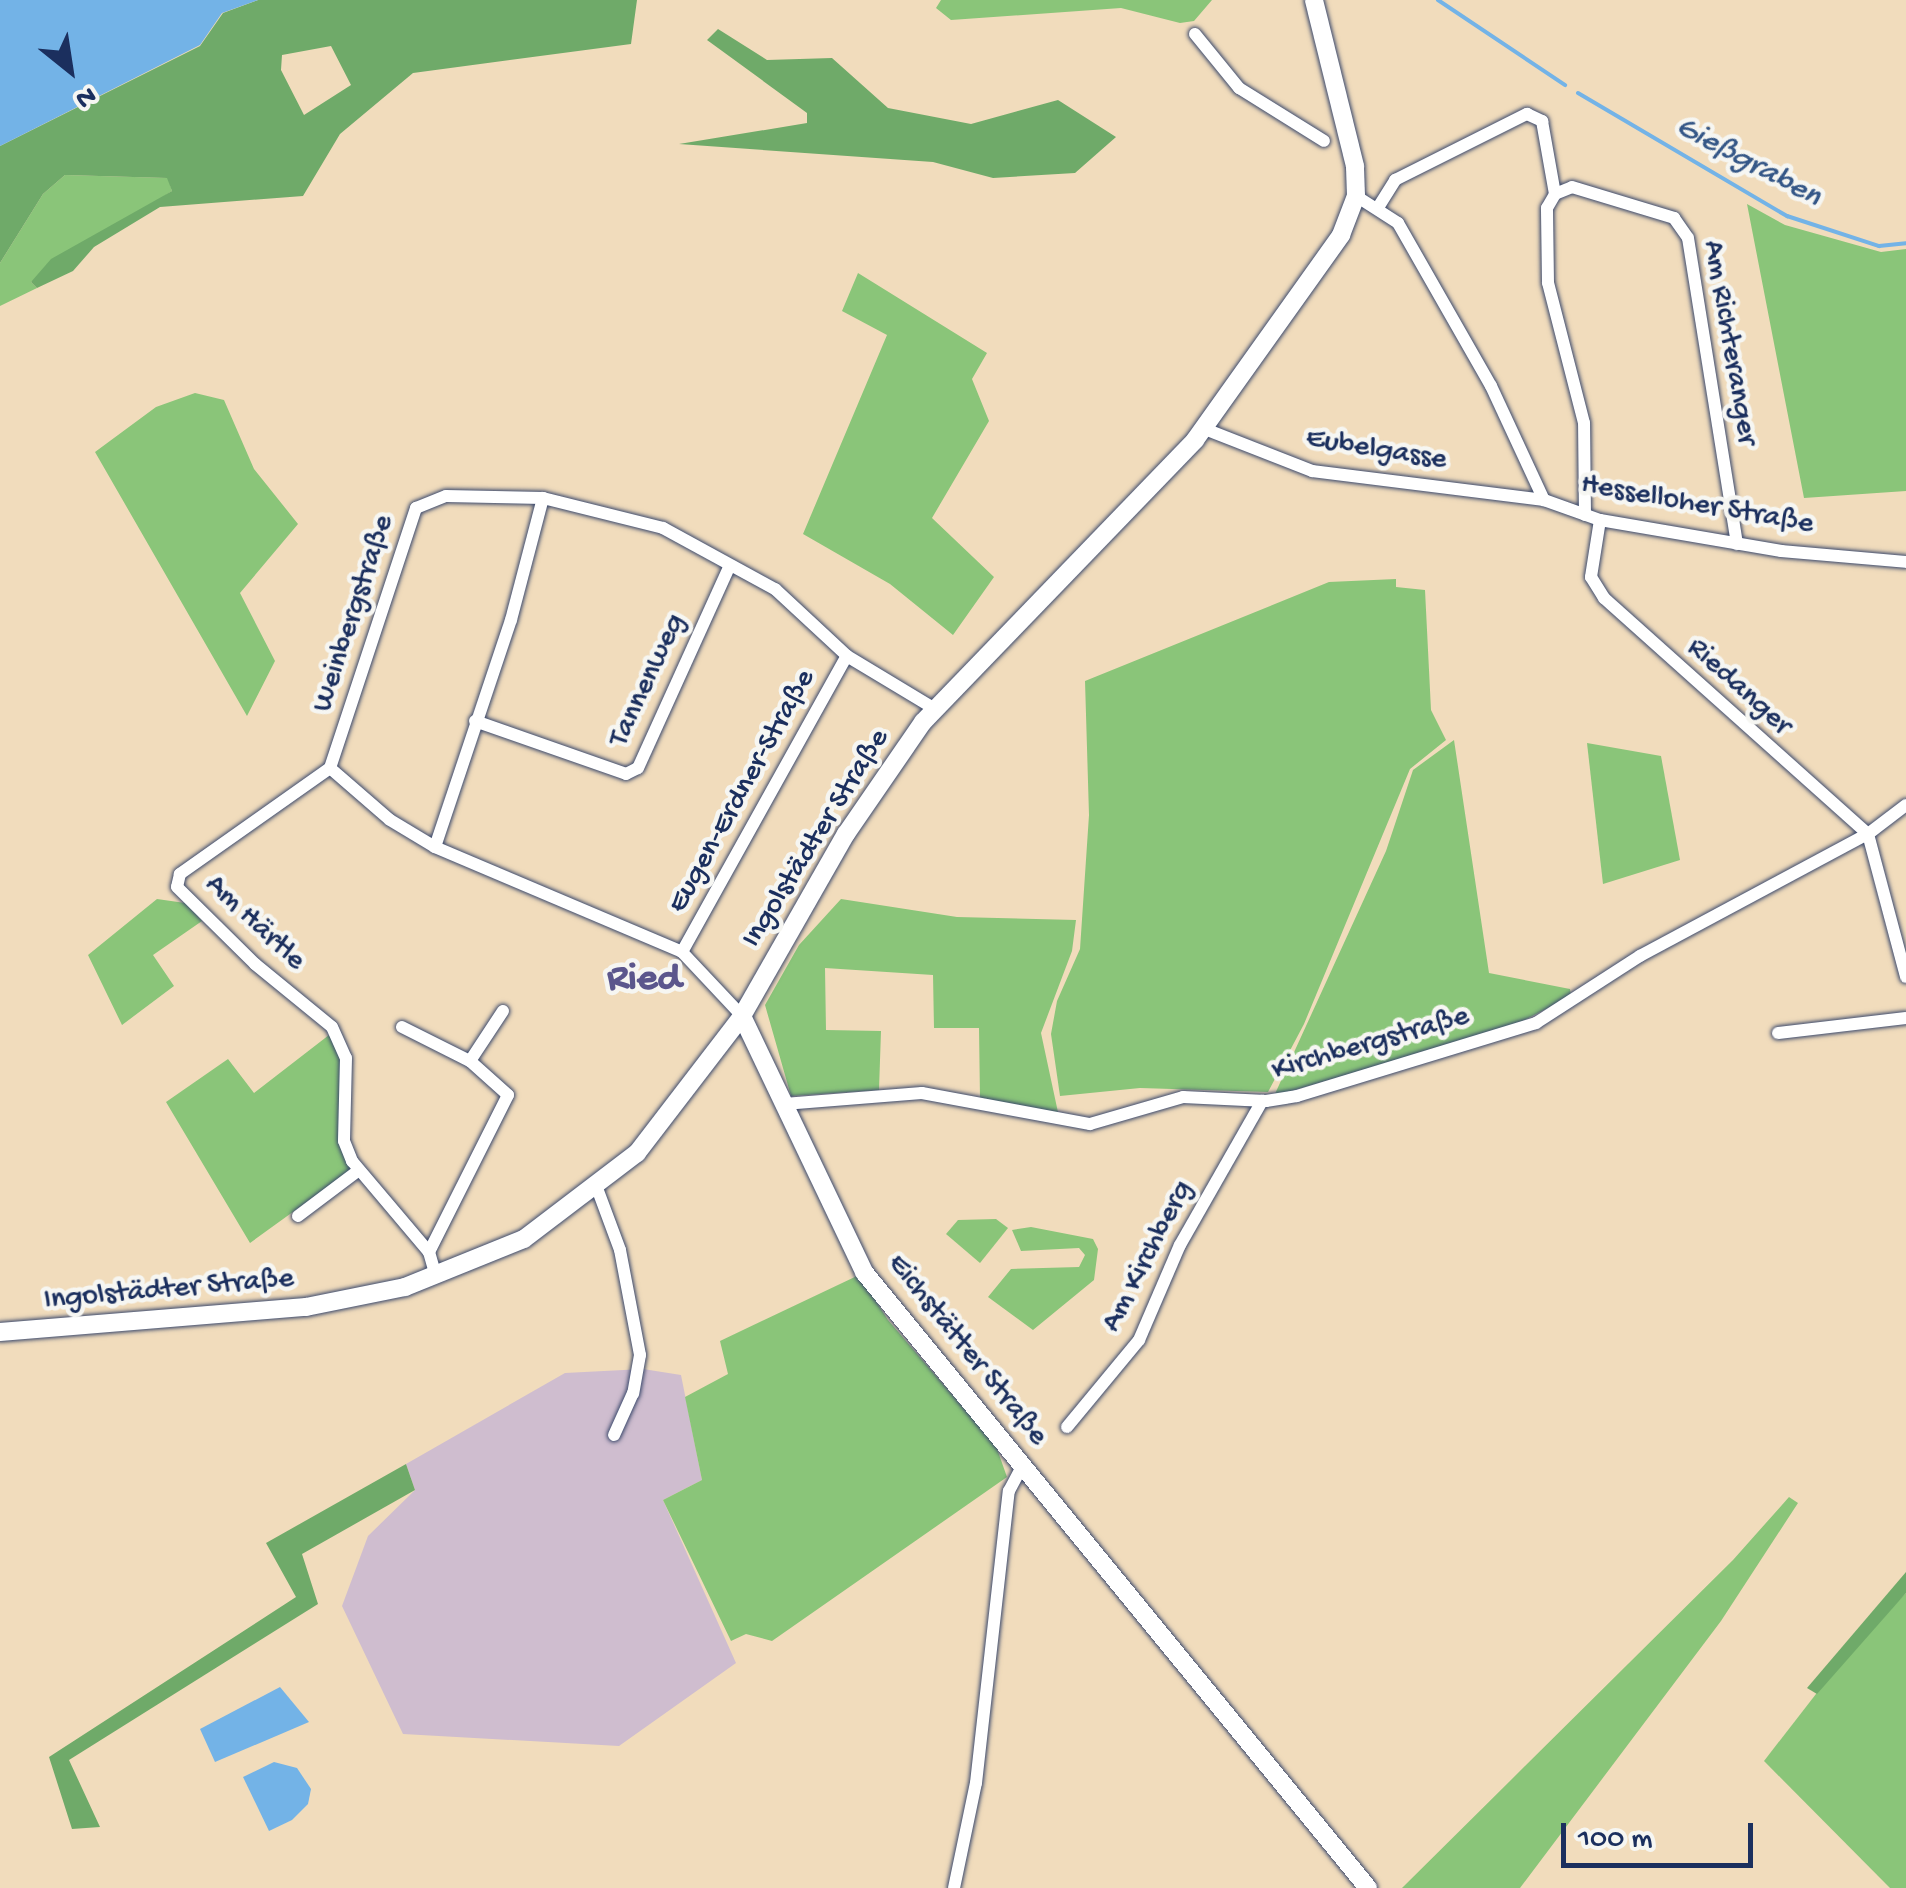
<!DOCTYPE html>
<html>
<head>
<meta charset="utf-8">
<style>
  body { margin:0 }
  #map { position:relative; width:1906px; height:1888px; overflow:hidden; background:#f1dcbc; font-family:"Gochi Hand",sans-serif }
  div>[style] { position:absolute }
  .industrial>* { inset:0; background:#cfbdcf }
  .green>* { inset:0; background:#8ac579 }
  .forest>* { inset:0; background:#6faa69 }
  .water>* { inset:0; background:#73b3e7 }
  .stream>* { height:4px; margin:-2px; padding:0 2px; transform-origin:2px; border-radius:2px; background:#73b3e7 }
  .roads { filter:drop-shadow(0 0 2px #3b496c) drop-shadow(0 0 2px #3b496c) }
  .street>* { height:12px; margin:-6px; padding:0 6px; transform-origin:6px; border-radius:6px; background:#fff }
  .secondary>* { height:18px; margin:-9px; padding:0 9px; transform-origin:9px; border-radius:9px; background:#fff }
  span { translate:-50% -50%; white-space:nowrap; text-align:center; line-height:1.15; -webkit-text-stroke:9px #f6f6f2; paint-order:stroke }
  .street-label { font-size:30px; color:#1b2f5e }
  .water-label { font-size:32px; color:#355787; font-style:italic }
  .district-label { font-size:40px; color:#5b568c; font-weight:700 }
  .north { position:absolute; left:20px; top:20px; width:100px; height:100px; -webkit-text-stroke:8px #f6f6f2; paint-order:stroke; rotate:150deg; font-size:28px; font-weight:700; line-height:40px; text-align:center; color:#1b2f5e }
  .north::after { content:''; display:block; margin:auto; width:35px; height:45px; background:#1b2f5e; clip-path:polygon(50% 0,100% 100%,50% 72%,0 100%) }
  .scale { position:absolute; left:1561px; top:1823px; width:192px; height:45px; box-sizing:border-box; border:5px solid #1b2f5e; border-top:0; padding-left:12px; font-size:30px; line-height:35px; white-space:nowrap; color:#1b2f5e; -webkit-text-stroke:8px #f6f6f2; paint-order:stroke }
</style>
</head>
<body>
<div id="map">
  <div class="industrial">
    <div style="clip-path:polygon(643px 1369px,681px 1375px,702px 1480px,663px 1500px,736px 1663px,619px 1746px,403px 1734px,342px 1606px,368px 1536px,415px 1490px,406px 1464px,565px 1373px)"></div>
  </div>
  <div class="green">
    <div style="clip-path:polygon(941px 0,1212px 0,1194px 21px,1180px 23px,1121px 8px,951px 20px,936px 8px)"></div>
    <div style="clip-path:polygon(65px 175px,168px 178px,172px 191px,31px 282px,37px 288px,0 306px,0 263px,43px 194px)"></div>
    <div style="clip-path:polygon(1747px 204px,1785px 225px,1881px 252px,1906px 249px,1906px 491px,1804px 498px)"></div>
    <div style="clip-path:polygon(858px 273px,987px 353px,972px 379px,989px 421px,932px 518px,994px 577px,953px 635px,890px 584px,803px 534px,887px 335px,842px 311px)"></div>
    <div style="clip-path:polygon(195px 393px,224px 400px,254px 469px,298px 524px,240px 593px,275px 661px,247px 716px,95px 452px,156px 407px)"></div>
    <div style="clip-path:polygon(1396px 579px,1396px 587px,1425px 590px,1431px 710px,1446px 740px,1410px 769px,1304px 1024px,1268px 1092px,1140px 1088px,1060px 1096px,1051px 1034px,1057px 1001px,1080px 949px,1089px 815px,1085px 681px,1329px 582px)"></div>
    <div style="clip-path:polygon(1454px 740px,1489px 973px,1570px 989px,1571px 996px,1511px 1027px,1274px 1096px,1386px 851px,1413px 770px)"></div>
    <div style="clip-path:polygon(1587px 743px,1661px 756px,1680px 860px,1603px 884px)"></div>
    <div style="clip-path:polygon(157px 899px,185px 903px,202px 921px,153px 955px,174px 986px,122px 1025px,88px 955px)"></div>
    <div style="clip-path:polygon(841px 899px,957px 917px,1076px 920px,1072px 951px,1041px 1033px,1059px 1117px,980px 1099px,979px 1028px,934px 1028px,933px 975px,825px 968px,826px 1030px,881px 1031px,879px 1090px,791px 1096px,765px 1005px,799px 945px)"></div>
    <div style="clip-path:polygon(329px 1035px,340px 1054px,351px 1170px,250px 1243px,166px 1102px,228px 1059px,254px 1093px)"></div>
    <div style="clip-path:polygon(996px 1219px,1008px 1228px,980px 1263px,946px 1234px,958px 1220px)"></div>
    <div style="clip-path:polygon(1031px 1227px,1093px 1239px,1098px 1249px,1094px 1280px,1033px 1330px,988px 1297px,1011px 1269px,1079px 1267px,1085px 1255px,1079px 1248px,1021px 1251px,1012px 1230px)"></div>
    <div style="clip-path:polygon(859px 1275px,888px 1320px,996px 1446px,1007px 1477px,772px 1641px,746px 1634px,731px 1641px,663px 1500px,702px 1480px,685px 1397px,728px 1374px,720px 1341px)"></div>
    <div style="clip-path:polygon(1789px 1497px,1798px 1503px,1721px 1621px,1520px 1888px,1402px 1888px,1733px 1560px)"></div>
    <div style="clip-path:polygon(1906px 1593px,1906px 1888px,1890px 1888px,1764px 1761px,1847px 1654px)"></div>
  </div>
  <div class="forest">
    <div style="clip-path:polygon(evenodd,258px 0,637px 0,631px 44px,413px 73px,340px 134px,303px 196px,160px 207px,94px 247px,73px 271px,37px 288px,31px 282px,51px 259px,172px 191px,167px 178px,65px 175px,43px 194px,0 263px,0 146px,200px 46px,223px 13px,258px 0,331px 46px,351px 85px,304px 115px,281px 70px,282px 55px,331px 46px)"></div>
    <div style="clip-path:polygon(718px 29px,767px 60px,832px 58px,888px 108px,971px 124px,1058px 100px,1116px 137px,1075px 173px,993px 178px,933px 162px,679px 144px,807px 123px,807px 113px,707px 40px)"></div>
    <div style="clip-path:polygon(406px 1464px,415px 1490px,302px 1554px,318px 1604px,69px 1760px,100px 1827px,72px 1829px,49px 1757px,296px 1597px,266px 1543px)"></div>
    <div style="clip-path:polygon(1906px 1572px,1906px 1593px,1817px 1694px,1807px 1688px)"></div>
  </div>
  <div class="water">
    <div style="clip-path:polygon(0 0,258px 0,222px 13px,200px 45px,0 146px)"></div>
    <div style="clip-path:polygon(280px 1687px,309px 1722px,215px 1762px,200px 1729px)"></div>
    <div style="clip-path:polygon(274px 1762px,297px 1768px,311px 1789px,308px 1804px,292px 1820px,269px 1831px,243px 1777px)"></div>
  </div>
  <div class="stream">
    <div style="left:1438px;top:0;width:153px;rotate:33.8deg"></div>
    <div style="left:1578px;top:93px;width:243px;rotate:30.5deg"></div>
    <div style="left:1787px;top:216px;width:97px;rotate:18.1deg"></div>
    <div style="left:1879px;top:246px;width:27px;rotate:-6deg"></div>
  </div>
  <div class="roads">
    <div class="street">
      <div style="left:1195px;top:34px;width:70px;rotate:50.8deg"></div>
      <div style="left:1239px;top:88px;width:100px;rotate:31.9deg"></div>
      <div style="left:1356px;top:196px;width:50px;rotate:32.7deg"></div>
      <div style="left:1398px;top:223px;width:188px;rotate:60.3deg"></div>
      <div style="left:1491px;top:386px;width:126px;rotate:65.1deg"></div>
      <div style="left:1379px;top:206px;width:31px;rotate:-58deg"></div>
      <div style="left:1395px;top:180px;width:148px;rotate:-26.6deg"></div>
      <div style="left:1527px;top:114px;width:17px;rotate:25deg"></div>
      <div style="left:1542px;top:121px;width:74px;rotate:79.9deg"></div>
      <div style="left:1205px;top:429px;width:115px;rotate:21.4deg"></div>
      <div style="left:1312px;top:471px;width:234px;rotate:7.1deg"></div>
      <div style="left:1544px;top:500px;width:59px;rotate:19.7deg"></div>
      <div style="left:1600px;top:520px;width:184px;rotate:9.7deg"></div>
      <div style="left:1781px;top:551px;width:125px;rotate:5deg"></div>
      <div style="left:1585px;top:515px;width:92px;rotate:-90.6deg"></div>
      <div style="left:1584px;top:423px;width:145px;rotate:-104.4deg"></div>
      <div style="left:1548px;top:283px;width:75px;rotate:-90.8deg"></div>
      <div style="left:1547px;top:208px;width:16px;rotate:-60deg"></div>
      <div style="left:1555px;top:194px;width:18px;rotate:-22deg"></div>
      <div style="left:1572px;top:187px;width:107px;rotate:16.9deg"></div>
      <div style="left:1674px;top:218px;width:24px;rotate:55deg"></div>
      <div style="left:1688px;top:238px;width:310px;rotate:80.9deg"></div>
      <div style="left:1600px;top:520px;width:58px;rotate:99deg"></div>
      <div style="left:1591px;top:577px;width:25px;rotate:58deg"></div>
      <div style="left:1604px;top:598px;width:354px;rotate:41.8deg"></div>
      <div style="left:475px;top:721px;width:160px;rotate:19.3deg"></div>
      <div style="left:626px;top:774px;width:13px;rotate:-27deg"></div>
      <div style="left:638px;top:768px;width:221px;rotate:-65.6deg"></div>
      <div style="left:330px;top:768px;width:274px;rotate:-71.7deg"></div>
      <div style="left:416px;top:508px;width:32px;rotate:-22deg"></div>
      <div style="left:446px;top:496px;width:97px;rotate:1.2deg"></div>
      <div style="left:543px;top:498px;width:124px;rotate:14deg"></div>
      <div style="left:663px;top:528px;width:128px;rotate:28.6deg"></div>
      <div style="left:775px;top:589px;width:98px;rotate:42.9deg"></div>
      <div style="left:847px;top:656px;width:103px;rotate:31.1deg"></div>
      <div style="left:330px;top:768px;width:184px;rotate:144.8deg"></div>
      <div style="left:180px;top:874px;width:13px;rotate:103deg"></div>
      <div style="left:177px;top:887px;width:110px;rotate:44.6deg"></div>
      <div style="left:255px;top:964px;width:99px;rotate:39.3deg"></div>
      <div style="left:332px;top:1027px;width:34px;rotate:66deg"></div>
      <div style="left:346px;top:1058px;width:83px;rotate:91.4deg"></div>
      <div style="left:344px;top:1141px;width:22px;rotate:68deg"></div>
      <div style="left:352px;top:1161px;width:119px;rotate:49.8deg"></div>
      <div style="left:429px;top:1252px;width:26px;rotate:74deg"></div>
      <div style="left:330px;top:768px;width:79px;rotate:40.9deg"></div>
      <div style="left:390px;top:820px;width:52px;rotate:31deg"></div>
      <div style="left:435px;top:847px;width:268px;rotate:23deg"></div>
      <div style="left:682px;top:952px;width:88px;rotate:46.8deg"></div>
      <div style="left:1868px;top:834px;width:148px;rotate:75.1deg"></div>
      <div style="left:435px;top:847px;width:239px;rotate:-71.5deg"></div>
      <div style="left:511px;top:620px;width:126px;rotate:-75.3deg"></div>
      <div style="left:682px;top:952px;width:339px;rotate:-60.9deg"></div>
      <div style="left:402px;top:1027px;width:76px;rotate:26.6deg"></div>
      <div style="left:470px;top:1061px;width:51px;rotate:41.8deg"></div>
      <div style="left:508px;top:1095px;width:176px;rotate:116.7deg"></div>
      <div style="left:1778px;top:1033px;width:129px;rotate:-6.7deg"></div>
      <div style="left:470px;top:1061px;width:60px;rotate:-56.6deg"></div>
      <div style="left:784px;top:1104px;width:138px;rotate:-4.6deg"></div>
      <div style="left:922px;top:1093px;width:171px;rotate:10.5deg"></div>
      <div style="left:1090px;top:1124px;width:97px;rotate:-16.2deg"></div>
      <div style="left:1183px;top:1097px;width:83px;rotate:2.8deg"></div>
      <div style="left:1266px;top:1101px;width:31px;rotate:-9deg"></div>
      <div style="left:1297px;top:1096px;width:250px;rotate:-17deg"></div>
      <div style="left:1536px;top:1023px;width:124px;rotate:-32.8deg"></div>
      <div style="left:1640px;top:956px;width:259px;rotate:-28.2deg"></div>
      <div style="left:1868px;top:834px;width:48px;rotate:-37.3deg"></div>
      <div style="left:597px;top:1188px;width:66px;rotate:69.6deg"></div>
      <div style="left:620px;top:1250px;width:107px;rotate:79.2deg"></div>
      <div style="left:640px;top:1355px;width:39px;rotate:100deg"></div>
      <div style="left:633px;top:1393px;width:46px;rotate:114.3deg"></div>
      <div style="left:298px;top:1216px;width:76px;rotate:-37deg"></div>
      <div style="left:1067px;top:1427px;width:113px;rotate:-50.4deg"></div>
      <div style="left:1139px;top:1340px;width:103px;rotate:-66.7deg"></div>
      <div style="left:1180px;top:1245px;width:166px;rotate:-60.3deg"></div>
      <div style="left:954px;top:1888px;width:107px;rotate:-78.2deg"></div>
      <div style="left:976px;top:1783px;width:294px;rotate:-83.6deg"></div>
      <div style="left:1009px;top:1491px;width:30px;rotate:-62deg"></div>
    </div>
    <div class="secondary">
      <div style="left:742px;top:1016px;width:284px;rotate:64.5deg"></div>
      <div style="left:864px;top:1272px;width:796px;rotate:50.71deg"></div>
      <div style="left:0;top:1332px;width:307px;rotate:-4.7deg"></div>
      <div style="left:306px;top:1307px;width:101px;rotate:-11.4deg"></div>
      <div style="left:405px;top:1287px;width:128px;rotate:-22deg"></div>
      <div style="left:524px;top:1239px;width:142px;rotate:-37.3deg"></div>
      <div style="left:637px;top:1153px;width:173px;rotate:-52.5deg"></div>
      <div style="left:742px;top:1016px;width:210px;rotate:-60.3deg"></div>
      <div style="left:846px;top:834px;width:136px;rotate:-55.5deg"></div>
      <div style="left:923px;top:722px;width:392px;rotate:-46deg"></div>
      <div style="left:1195px;top:440px;width:252px;rotate:-54.5deg"></div>
      <div style="left:1341px;top:235px;width:42px;rotate:-69deg"></div>
      <div style="left:1356px;top:196px;width:30px;rotate:-92deg"></div>
      <div style="left:1355px;top:166px;width:171px;rotate:-103.9deg"></div>
    </div>
  </div>
  <div class="street-label">
    <span style="left:1728px;top:343px;rotate:80deg">Am Richteranger</span>
    <span style="left:1376px;top:451px;rotate:9deg">Eubelgasse</span>
    <span style="left:1697px;top:506px;rotate:10deg">Hesselloher Straße</span>
    <span style="left:355px;top:614px;rotate:-72deg">Weinbergstraße</span>
    <span style="left:649px;top:681px;rotate:-65deg">Tannenweg</span>
    <span style="left:1738px;top:688px;rotate:42deg">Riedanger</span>
    <span style="left:743px;top:792px;rotate:-61deg">Eugen-Erdner-Straße</span>
    <span style="left:817px;top:839px;rotate:-58deg">Ingolstädter Straße</span>
    <span style="left:254px;top:924px;rotate:43deg">Am Härtle</span>
    <span style="left:1371px;top:1045px;rotate:-16deg">Kirchbergstraße</span>
    <span style="left:1149px;top:1257px;rotate:-63deg">Am Kirchberg</span>
    <span style="left:169px;top:1291px;rotate:-5deg">Ingolstädter Straße</span>
    <span style="left:966px;top:1351px;rotate:51deg">Eichstätter Straße</span>
  </div>
  <div class="water-label">
    <span style="left:1748px;top:163px;rotate:28deg">Gießgraben</span>
  </div>
  <div class="district-label">
    <span style="left:644px;top:980px">Ried</span>
  </div>
  <div class="north">N</div>
  <div class="scale">100 m</div>
</div>
</body>
</html>
